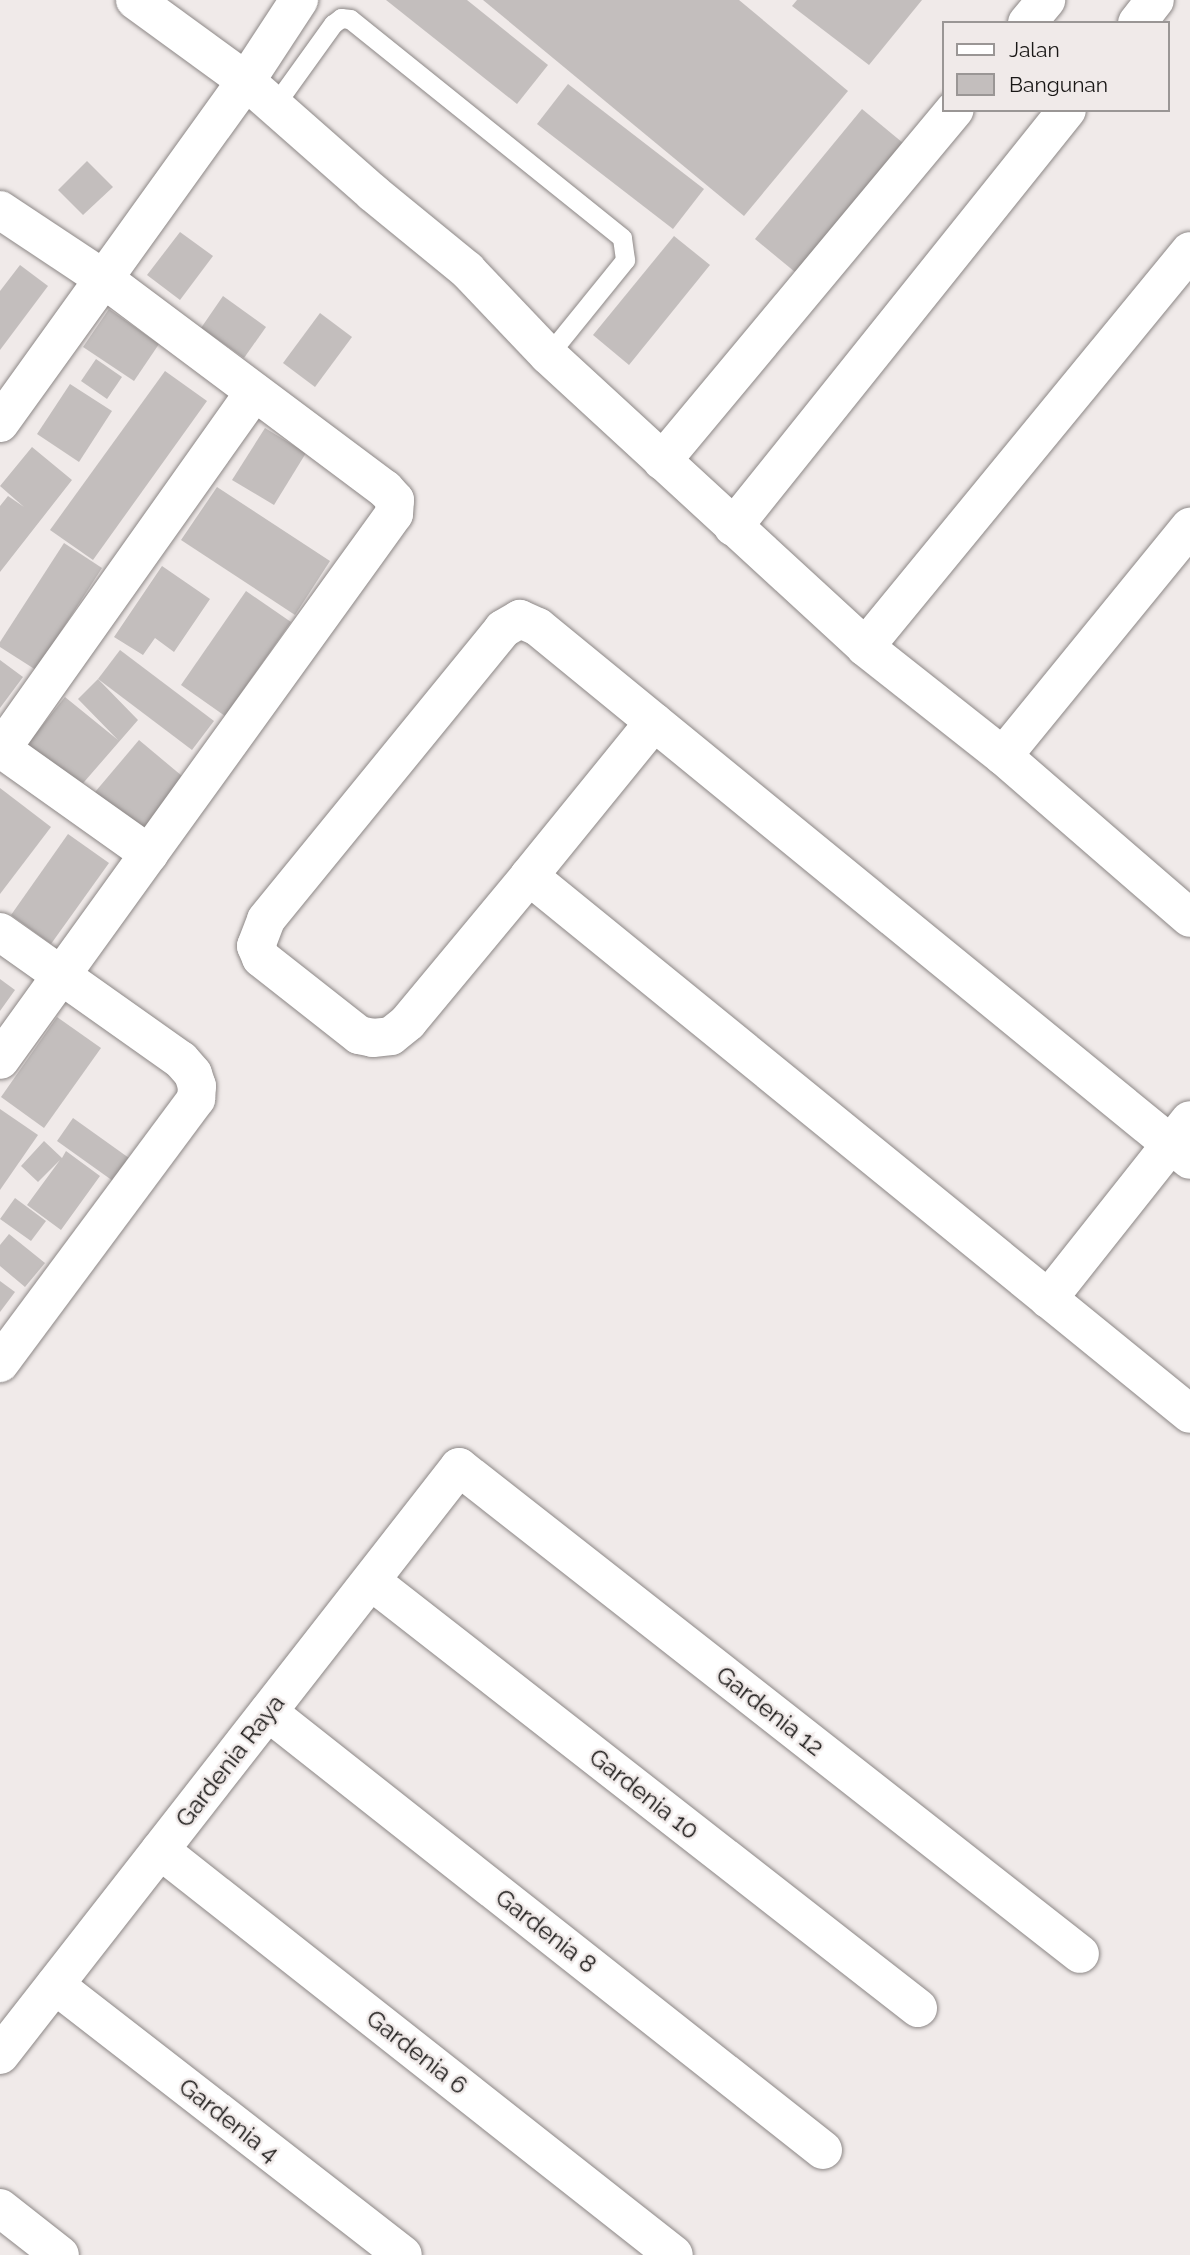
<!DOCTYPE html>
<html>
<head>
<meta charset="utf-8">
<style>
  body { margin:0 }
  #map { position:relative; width:1190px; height:2255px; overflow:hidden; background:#f0eae9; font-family:Raleway,sans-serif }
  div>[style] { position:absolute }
  .building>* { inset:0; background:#c3bebd }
  .roads { filter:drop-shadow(0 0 2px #8c8786) drop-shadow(0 0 2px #8c8786) }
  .lane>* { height:19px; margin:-9.5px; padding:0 9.5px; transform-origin:9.5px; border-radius:9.5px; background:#fff }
  .street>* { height:38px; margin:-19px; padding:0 19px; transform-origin:19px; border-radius:19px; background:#fff }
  span { translate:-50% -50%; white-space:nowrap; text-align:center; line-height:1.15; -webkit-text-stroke:5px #f0eae9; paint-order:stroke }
  .street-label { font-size:24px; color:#191716 }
  .legend { position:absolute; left:942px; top:21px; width:228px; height:91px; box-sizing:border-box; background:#f0eae9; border:2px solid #9a9695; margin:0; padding:9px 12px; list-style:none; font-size:21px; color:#191716 }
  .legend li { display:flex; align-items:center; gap:14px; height:35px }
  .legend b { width:35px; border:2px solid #9a9695 }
</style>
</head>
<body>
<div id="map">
  <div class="building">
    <div style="clip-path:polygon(386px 0,467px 0,548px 65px,517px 104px)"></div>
    <div style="clip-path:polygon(483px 0,739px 0,848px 91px,744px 216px)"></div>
    <div style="clip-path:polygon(797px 0,922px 0,869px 65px,792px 6px)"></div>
    <div style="clip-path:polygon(568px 84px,704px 189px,673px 229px,537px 124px)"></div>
    <div style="clip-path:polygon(862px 109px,903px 143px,795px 272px,755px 239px)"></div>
    <div style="clip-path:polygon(87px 161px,113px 187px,83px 215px,58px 190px)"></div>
    <div style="clip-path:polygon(180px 232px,213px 256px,180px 300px,147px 275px)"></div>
    <div style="clip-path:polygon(674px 236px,710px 265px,629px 365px,593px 335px)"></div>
    <div style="clip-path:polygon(20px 265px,48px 286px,0 350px,0 291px)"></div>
    <div style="clip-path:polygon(223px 296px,266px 327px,244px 358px,201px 328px)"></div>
    <div style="clip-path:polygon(109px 309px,159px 344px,134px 381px,83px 347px)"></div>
    <div style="clip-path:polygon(320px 313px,352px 337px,315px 387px,283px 363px)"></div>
    <div style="clip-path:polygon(96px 359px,122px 377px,107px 399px,81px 381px)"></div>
    <div style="clip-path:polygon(165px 371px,207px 401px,93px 560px,50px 530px)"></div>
    <div style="clip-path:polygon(70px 384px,112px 411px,79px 462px,37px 434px)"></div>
    <div style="clip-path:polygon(265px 428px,306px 453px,274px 505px,232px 480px)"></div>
    <div style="clip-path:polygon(32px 447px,72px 480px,0 572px,0 506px,8px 496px,24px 507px,0 486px)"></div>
    <div style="clip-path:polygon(217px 487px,330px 561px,295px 615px,181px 540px)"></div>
    <div style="clip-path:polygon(64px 543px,102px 568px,36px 670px,0 647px,0 642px)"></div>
    <div style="clip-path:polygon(162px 566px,210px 599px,174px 652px,155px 638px,143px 655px,114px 637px)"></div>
    <div style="clip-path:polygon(246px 591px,291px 622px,225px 716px,181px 685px)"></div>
    <div style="clip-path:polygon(120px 650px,214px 721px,192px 750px,98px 679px)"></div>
    <div style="clip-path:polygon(0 660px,23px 677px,0 708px)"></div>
    <div style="clip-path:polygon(98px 679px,138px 720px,78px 789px,25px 747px,65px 697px,118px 740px,78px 699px)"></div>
    <div style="clip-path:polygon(139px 740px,188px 781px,139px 839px,90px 798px)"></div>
    <div style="clip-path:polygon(0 788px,51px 827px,0 894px)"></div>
    <div style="clip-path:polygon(68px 834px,109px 863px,51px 944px,11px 915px)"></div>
    <div style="clip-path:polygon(0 979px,15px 990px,0 1011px)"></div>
    <div style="clip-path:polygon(57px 1017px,101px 1048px,44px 1128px,1px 1097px)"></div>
    <div style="clip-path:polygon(0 1109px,38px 1135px,0 1190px)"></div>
    <div style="clip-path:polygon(73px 1118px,129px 1158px,113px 1181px,57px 1141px)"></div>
    <div style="clip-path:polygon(44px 1141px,62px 1158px,66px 1151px,100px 1176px,61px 1230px,27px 1205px,60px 1160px,38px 1182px,21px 1166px)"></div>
    <div style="clip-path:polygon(15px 1198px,46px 1221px,31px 1241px,0 1219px)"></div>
    <div style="clip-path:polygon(9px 1234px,45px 1263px,25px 1287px,0 1266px,0 1245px)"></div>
    <div style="clip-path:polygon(0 1281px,15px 1292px,0 1312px)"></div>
  </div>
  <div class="roads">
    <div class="lane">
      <div style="left:274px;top:106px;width:101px;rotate:-54.3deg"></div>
      <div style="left:333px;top:24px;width:10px;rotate:-37deg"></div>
      <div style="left:341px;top:18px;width:9px;rotate:6deg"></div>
      <div style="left:350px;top:19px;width:349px;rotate:38.8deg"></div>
      <div style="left:622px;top:238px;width:22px;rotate:82deg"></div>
      <div style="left:625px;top:260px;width:122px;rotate:129deg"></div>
    </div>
    <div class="street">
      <div style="left:135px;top:0;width:137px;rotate:36.1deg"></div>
      <div style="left:246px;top:81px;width:169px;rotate:41.4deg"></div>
      <div style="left:373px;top:193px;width:122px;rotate:39.3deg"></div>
      <div style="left:467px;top:270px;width:117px;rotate:46.4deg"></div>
      <div style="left:548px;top:355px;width:431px;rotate:42.6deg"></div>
      <div style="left:865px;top:647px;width:176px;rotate:38.3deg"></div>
      <div style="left:1003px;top:756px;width:247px;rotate:40.9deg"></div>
      <div style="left:1027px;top:23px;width:30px;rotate:-50deg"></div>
      <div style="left:1137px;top:23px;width:29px;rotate:-52deg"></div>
      <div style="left:0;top:210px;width:125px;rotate:33.6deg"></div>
      <div style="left:104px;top:279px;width:351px;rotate:36.8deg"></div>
      <div style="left:385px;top:489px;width:15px;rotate:48deg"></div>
      <div style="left:395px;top:500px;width:14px;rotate:94deg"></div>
      <div style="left:394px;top:514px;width:673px;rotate:125.81deg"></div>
      <div style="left:0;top:423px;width:421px;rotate:-54.3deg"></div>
      <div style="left:246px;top:81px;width:97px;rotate:-56.8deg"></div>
      <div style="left:662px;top:461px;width:457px;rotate:-50.2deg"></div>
      <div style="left:733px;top:527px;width:534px;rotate:-51.31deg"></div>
      <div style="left:865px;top:647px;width:512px;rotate:-50.62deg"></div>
      <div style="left:654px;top:722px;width:692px;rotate:39.25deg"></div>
      <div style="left:0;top:748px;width:183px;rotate:35.4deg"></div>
      <div style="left:0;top:751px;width:440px;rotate:-54.7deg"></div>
      <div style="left:1003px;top:756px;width:296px;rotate:-50.8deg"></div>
      <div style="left:529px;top:876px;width:198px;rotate:-50.9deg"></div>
      <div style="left:654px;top:722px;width:150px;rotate:-140.7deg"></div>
      <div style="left:538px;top:627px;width:20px;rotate:-156deg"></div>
      <div style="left:520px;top:619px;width:20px;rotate:150deg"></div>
      <div style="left:503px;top:629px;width:375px;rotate:129.2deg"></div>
      <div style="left:266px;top:920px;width:28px;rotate:111deg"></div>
      <div style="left:256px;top:946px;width:13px;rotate:67deg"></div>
      <div style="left:261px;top:958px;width:125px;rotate:38.2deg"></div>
      <div style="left:359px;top:1035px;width:14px;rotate:12deg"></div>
      <div style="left:373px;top:1038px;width:18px;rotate:-6deg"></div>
      <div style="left:391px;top:1036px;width:22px;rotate:-39deg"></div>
      <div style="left:408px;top:1022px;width:190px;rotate:-50.3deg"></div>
      <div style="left:529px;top:876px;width:852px;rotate:39.14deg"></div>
      <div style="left:0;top:932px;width:222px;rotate:35.3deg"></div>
      <div style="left:181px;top:1060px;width:18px;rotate:49deg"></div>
      <div style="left:193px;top:1074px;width:13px;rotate:72deg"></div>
      <div style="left:197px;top:1086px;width:13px;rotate:94deg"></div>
      <div style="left:196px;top:1099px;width:329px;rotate:126.6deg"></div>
      <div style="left:1048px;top:1299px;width:228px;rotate:-51.6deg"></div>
      <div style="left:371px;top:1581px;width:694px;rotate:37.98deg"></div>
      <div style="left:268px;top:1712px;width:707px;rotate:38.28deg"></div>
      <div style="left:160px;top:1850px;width:654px;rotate:38.24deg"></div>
      <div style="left:55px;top:1985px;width:440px;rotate:37.8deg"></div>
      <div style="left:0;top:2055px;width:746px;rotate:-52.02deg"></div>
      <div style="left:459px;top:1467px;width:789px;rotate:38.1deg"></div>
      <div style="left:0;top:2208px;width:76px;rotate:38.1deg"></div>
    </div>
  </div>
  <div class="street-label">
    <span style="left:770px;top:1711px;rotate:38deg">Gardenia 12</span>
    <span style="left:230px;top:1761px;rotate:-52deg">Gardenia Raya</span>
    <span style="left:644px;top:1794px;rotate:38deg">Gardenia 10</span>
    <span style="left:546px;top:1931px;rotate:38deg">Gardenia 8</span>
    <span style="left:417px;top:2052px;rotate:38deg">Gardenia 6</span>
    <span style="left:229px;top:2120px;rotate:38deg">Gardenia 4</span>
  </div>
  <ul class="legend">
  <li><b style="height:9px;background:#fff"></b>Jalan</li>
  <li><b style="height:19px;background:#c3bebd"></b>Bangunan</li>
  </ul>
</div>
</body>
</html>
